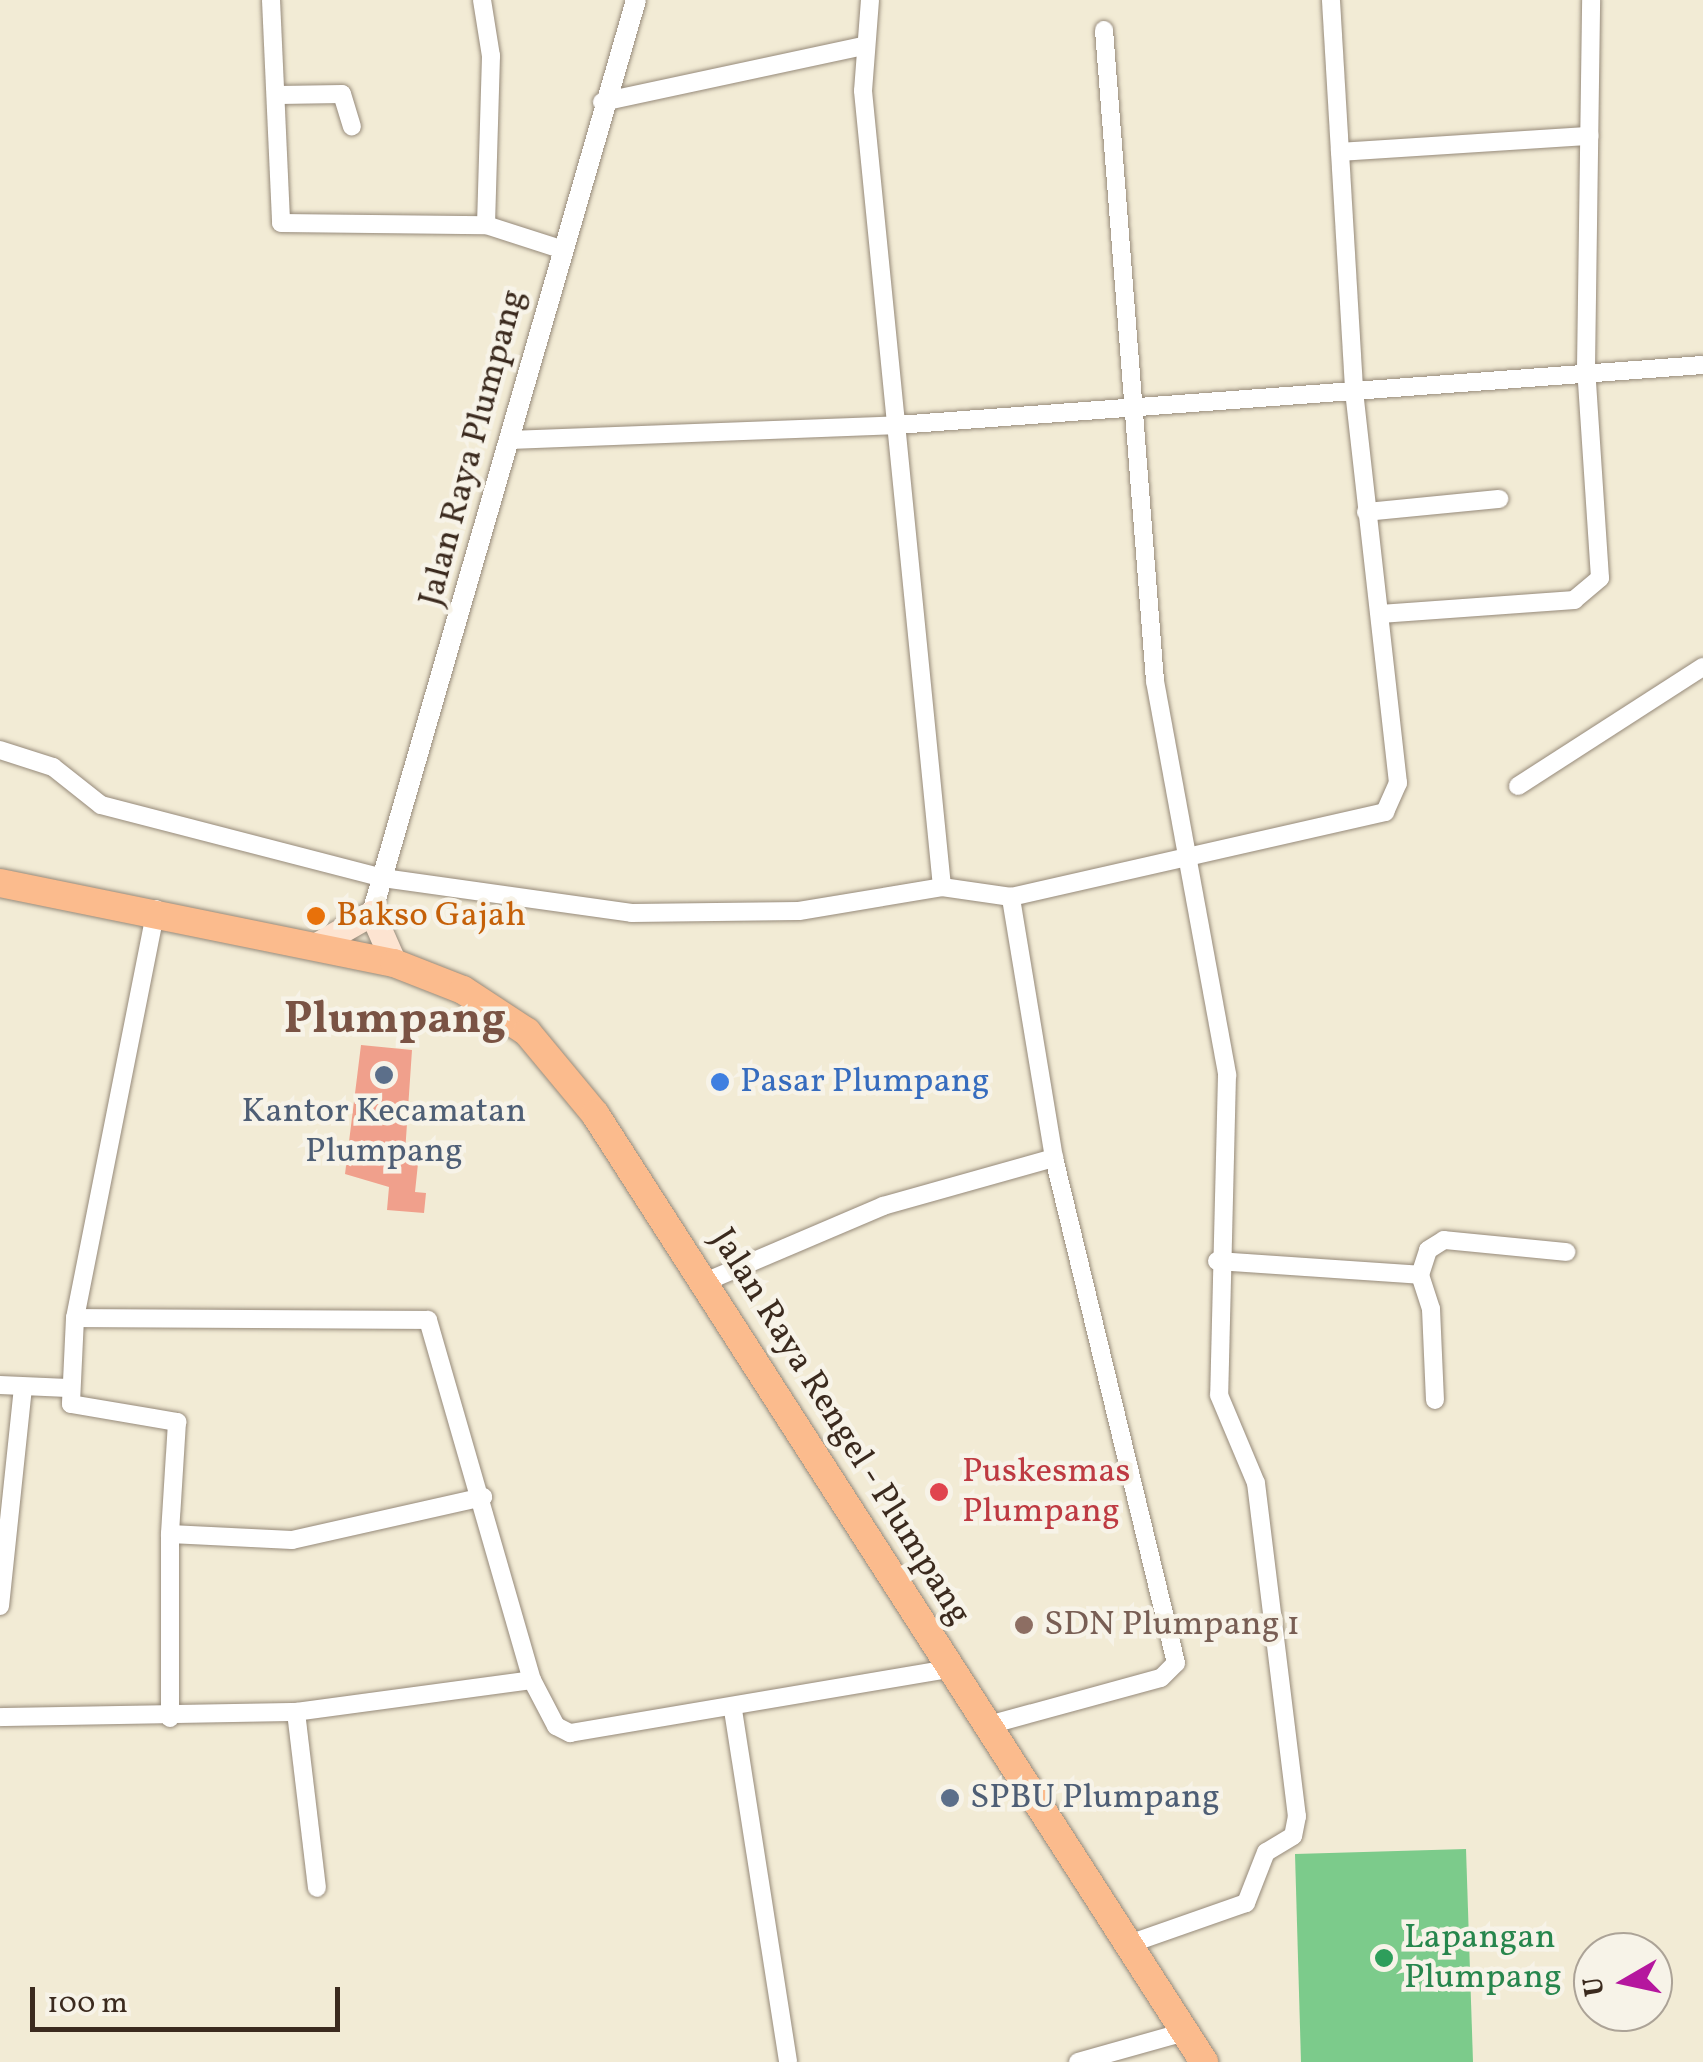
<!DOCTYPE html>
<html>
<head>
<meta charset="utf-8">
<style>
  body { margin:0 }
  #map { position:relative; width:1703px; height:2062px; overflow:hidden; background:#f2ebd5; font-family:Vollkorn,serif }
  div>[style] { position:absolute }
  .green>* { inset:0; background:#7ccb8b }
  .building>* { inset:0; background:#f0a08c }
  .roads { filter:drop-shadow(0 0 2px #968a7a) drop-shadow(0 0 2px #968a7a) }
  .minor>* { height:18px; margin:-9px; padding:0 9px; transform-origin:9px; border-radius:9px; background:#fff }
  .tertiary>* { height:20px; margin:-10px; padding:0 10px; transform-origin:10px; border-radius:10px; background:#fff }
  .secondary>* { height:25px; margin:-12.5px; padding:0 12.5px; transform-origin:12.5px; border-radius:12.5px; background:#fde4d1 }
  .primary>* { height:28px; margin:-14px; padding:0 14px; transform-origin:14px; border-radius:14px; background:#fbbb8d }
  .dots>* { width:28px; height:28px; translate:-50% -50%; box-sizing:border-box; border:5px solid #f7f3e8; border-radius:50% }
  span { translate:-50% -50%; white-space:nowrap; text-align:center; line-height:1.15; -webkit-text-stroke:9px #f7f3e8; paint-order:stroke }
  .street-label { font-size:35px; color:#3b2a1e }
  .food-label { font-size:35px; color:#c56008 }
  .left { translate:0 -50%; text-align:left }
  .shop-label { font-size:35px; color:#366cbe }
  .service-label { font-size:35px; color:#4e5e75 }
  .health-label { font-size:35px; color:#be3a42 }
  .education-label { font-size:35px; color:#785e54 }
  .leisure-label { font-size:35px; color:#27864d }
  .district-label { font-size:45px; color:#7a5344; font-weight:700 }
  .north { position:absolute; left:1573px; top:1932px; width:100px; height:100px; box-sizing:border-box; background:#f7f3e8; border:2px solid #aca397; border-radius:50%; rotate:261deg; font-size:28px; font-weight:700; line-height:40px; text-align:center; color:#3b2a1e }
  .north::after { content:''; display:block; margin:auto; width:35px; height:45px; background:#b5179e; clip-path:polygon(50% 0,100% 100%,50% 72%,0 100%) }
  .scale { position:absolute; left:30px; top:1987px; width:310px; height:45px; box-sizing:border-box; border:5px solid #3b2a1e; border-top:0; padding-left:12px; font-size:30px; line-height:35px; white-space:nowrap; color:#3b2a1e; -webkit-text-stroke:8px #f7f3e8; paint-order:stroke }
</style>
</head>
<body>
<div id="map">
  <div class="green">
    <div style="clip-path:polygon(1466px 1849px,1473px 2062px,1301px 2062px,1295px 1854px)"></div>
  </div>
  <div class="building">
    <div style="clip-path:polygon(361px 1045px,412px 1050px,405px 1153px,419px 1154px,415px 1192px,426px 1193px,424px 1213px,387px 1210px,389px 1187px,345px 1174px)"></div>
  </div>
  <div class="roads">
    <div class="minor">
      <div style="left:271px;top:0;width:223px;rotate:87.4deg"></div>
      <div style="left:281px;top:223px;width:205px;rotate:0.6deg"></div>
      <div style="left:486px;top:225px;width:82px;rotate:17.8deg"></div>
      <div style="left:482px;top:0;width:57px;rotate:80.9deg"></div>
      <div style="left:491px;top:56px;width:169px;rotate:91.7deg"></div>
      <div style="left:870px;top:0;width:91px;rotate:94.4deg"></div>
      <div style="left:863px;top:91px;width:800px;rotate:84.33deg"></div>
      <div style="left:1104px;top:30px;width:653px;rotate:85.52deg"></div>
      <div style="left:1155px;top:681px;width:401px;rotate:79.6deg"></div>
      <div style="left:1227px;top:1075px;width:320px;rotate:91.4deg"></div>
      <div style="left:1219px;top:1395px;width:95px;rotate:67.2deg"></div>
      <div style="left:1256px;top:1483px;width:336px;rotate:83deg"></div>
      <div style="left:1297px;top:1816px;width:20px;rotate:101deg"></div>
      <div style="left:1293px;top:1836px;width:31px;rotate:149deg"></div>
      <div style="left:1266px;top:1852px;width:55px;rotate:111.4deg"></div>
      <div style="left:1246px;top:1903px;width:127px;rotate:160.7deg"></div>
      <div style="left:279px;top:95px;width:63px;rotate:-0.9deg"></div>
      <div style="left:342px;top:94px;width:34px;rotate:73deg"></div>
      <div style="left:602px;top:102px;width:267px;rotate:-12.1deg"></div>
      <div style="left:1340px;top:152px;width:250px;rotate:-3.7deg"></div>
      <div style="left:512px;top:440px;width:385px;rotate:-2.2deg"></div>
      <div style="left:897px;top:425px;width:808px;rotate:-4.26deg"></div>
      <div style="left:1366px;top:512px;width:134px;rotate:-5.6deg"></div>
      <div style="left:1380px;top:614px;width:195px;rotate:-4.1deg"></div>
      <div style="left:1574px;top:600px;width:34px;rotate:-40deg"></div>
      <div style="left:1600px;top:578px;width:210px;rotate:-93.8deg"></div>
      <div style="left:1586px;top:368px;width:368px;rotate:-89.2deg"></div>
      <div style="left:0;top:750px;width:56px;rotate:17.8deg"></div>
      <div style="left:53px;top:767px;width:61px;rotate:38.4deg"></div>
      <div style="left:101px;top:805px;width:291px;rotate:14.5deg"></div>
      <div style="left:383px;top:878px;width:251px;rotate:8deg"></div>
      <div style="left:632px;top:913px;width:167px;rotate:-0.7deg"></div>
      <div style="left:799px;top:911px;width:145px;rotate:-9.5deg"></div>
      <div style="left:942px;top:887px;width:70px;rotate:8.2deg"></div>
      <div style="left:1011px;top:897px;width:384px;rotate:-12.8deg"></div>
      <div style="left:1385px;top:812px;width:32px;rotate:-66deg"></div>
      <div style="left:1398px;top:783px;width:397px;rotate:-96.4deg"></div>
      <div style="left:1354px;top:388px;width:389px;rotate:-93.4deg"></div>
      <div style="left:1518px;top:786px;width:220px;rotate:-32.8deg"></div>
      <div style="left:156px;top:909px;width:417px;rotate:101.2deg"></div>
      <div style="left:75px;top:1318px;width:86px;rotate:92.7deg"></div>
      <div style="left:71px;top:1404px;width:108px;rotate:9.6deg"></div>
      <div style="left:177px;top:1422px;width:112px;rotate:93.6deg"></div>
      <div style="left:170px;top:1534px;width:122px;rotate:2.8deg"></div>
      <div style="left:292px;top:1540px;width:196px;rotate:-12.7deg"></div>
      <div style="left:1217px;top:1261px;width:203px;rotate:3.9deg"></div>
      <div style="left:1420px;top:1275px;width:36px;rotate:72deg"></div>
      <div style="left:1431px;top:1309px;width:91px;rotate:87.5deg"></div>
      <div style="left:1420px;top:1275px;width:26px;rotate:-72deg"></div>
      <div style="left:1428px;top:1250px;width:19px;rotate:-32deg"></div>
      <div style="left:1444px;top:1240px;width:123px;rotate:5.6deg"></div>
      <div style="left:705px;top:1282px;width:194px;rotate:-23.1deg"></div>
      <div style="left:883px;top:1206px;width:178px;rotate:-15.7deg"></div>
      <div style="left:75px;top:1318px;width:353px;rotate:0.3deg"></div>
      <div style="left:428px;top:1320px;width:375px;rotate:73.9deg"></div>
      <div style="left:532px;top:1680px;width:52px;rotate:62.4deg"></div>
      <div style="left:556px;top:1726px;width:16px;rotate:27deg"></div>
      <div style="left:570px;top:1733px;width:383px;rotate:-9.6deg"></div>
      <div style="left:0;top:1385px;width:68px;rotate:2.5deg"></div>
      <div style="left:170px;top:1534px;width:184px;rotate:90deg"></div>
      <div style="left:0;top:1606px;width:219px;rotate:-84deg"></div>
      <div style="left:733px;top:1710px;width:356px;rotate:81.1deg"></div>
      <div style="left:296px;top:1712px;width:177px;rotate:83.2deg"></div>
      <div style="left:0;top:1717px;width:296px;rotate:-1deg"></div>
      <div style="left:296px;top:1712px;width:238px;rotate:-7.7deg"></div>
      <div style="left:985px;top:1726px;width:182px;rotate:-15.3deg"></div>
      <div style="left:1161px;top:1678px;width:21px;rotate:-45deg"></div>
      <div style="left:1176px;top:1663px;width:520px;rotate:-103.58deg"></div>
      <div style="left:1054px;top:1158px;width:265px;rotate:-99.4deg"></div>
      <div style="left:1078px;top:2062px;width:111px;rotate:-15.7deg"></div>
    </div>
    <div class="tertiary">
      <div style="left:372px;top:913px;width:950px;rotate:-73.87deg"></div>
    </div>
    <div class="secondary">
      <div style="left:318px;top:944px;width:62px;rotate:-29.9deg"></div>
      <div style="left:372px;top:913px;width:55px;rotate:66.3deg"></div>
    </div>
    <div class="primary">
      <div style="left:0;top:883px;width:402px;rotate:11.5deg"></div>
      <div style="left:394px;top:963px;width:74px;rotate:21.4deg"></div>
      <div style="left:463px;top:990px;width:77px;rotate:33.3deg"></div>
      <div style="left:527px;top:1032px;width:107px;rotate:50.3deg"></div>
      <div style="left:595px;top:1114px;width:1127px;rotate:57.28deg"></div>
    </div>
  </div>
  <div class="dots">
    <div style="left:316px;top:916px;background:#e8710a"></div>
    <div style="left:384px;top:1075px;background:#5c6f8a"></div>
    <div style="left:720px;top:1082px;background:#3f7fe0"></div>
    <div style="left:939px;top:1492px;background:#e0444e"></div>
    <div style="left:1024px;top:1625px;background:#8d6e63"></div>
    <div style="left:950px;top:1798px;background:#5c6f8a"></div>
    <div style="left:1384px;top:1958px;background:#2e9e5b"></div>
  </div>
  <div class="street-label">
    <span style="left:473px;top:448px;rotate:-75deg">Jalan Raya Plumpang</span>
    <span style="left:840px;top:1427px;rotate:58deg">Jalan Raya Rengel - Plumpang</span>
  </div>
  <div class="food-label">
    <span class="left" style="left:336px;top:916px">Bakso Gajah</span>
  </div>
  <div class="shop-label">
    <span class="left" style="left:740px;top:1082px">Pasar Plumpang</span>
  </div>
  <div class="service-label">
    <span style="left:384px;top:1132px">Kantor Kecamatan<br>Plumpang</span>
    <span class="left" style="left:970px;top:1798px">SPBU Plumpang</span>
  </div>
  <div class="health-label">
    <span class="left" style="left:962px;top:1492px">Puskesmas<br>Plumpang</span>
  </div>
  <div class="education-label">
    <span class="left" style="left:1044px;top:1625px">SDN Plumpang 1</span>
  </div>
  <div class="leisure-label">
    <span class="left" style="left:1404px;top:1958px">Lapangan<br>Plumpang</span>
  </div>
  <div class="district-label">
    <span style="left:395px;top:1021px">Plumpang</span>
  </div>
  <div class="north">U</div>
  <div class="scale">100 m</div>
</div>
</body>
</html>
